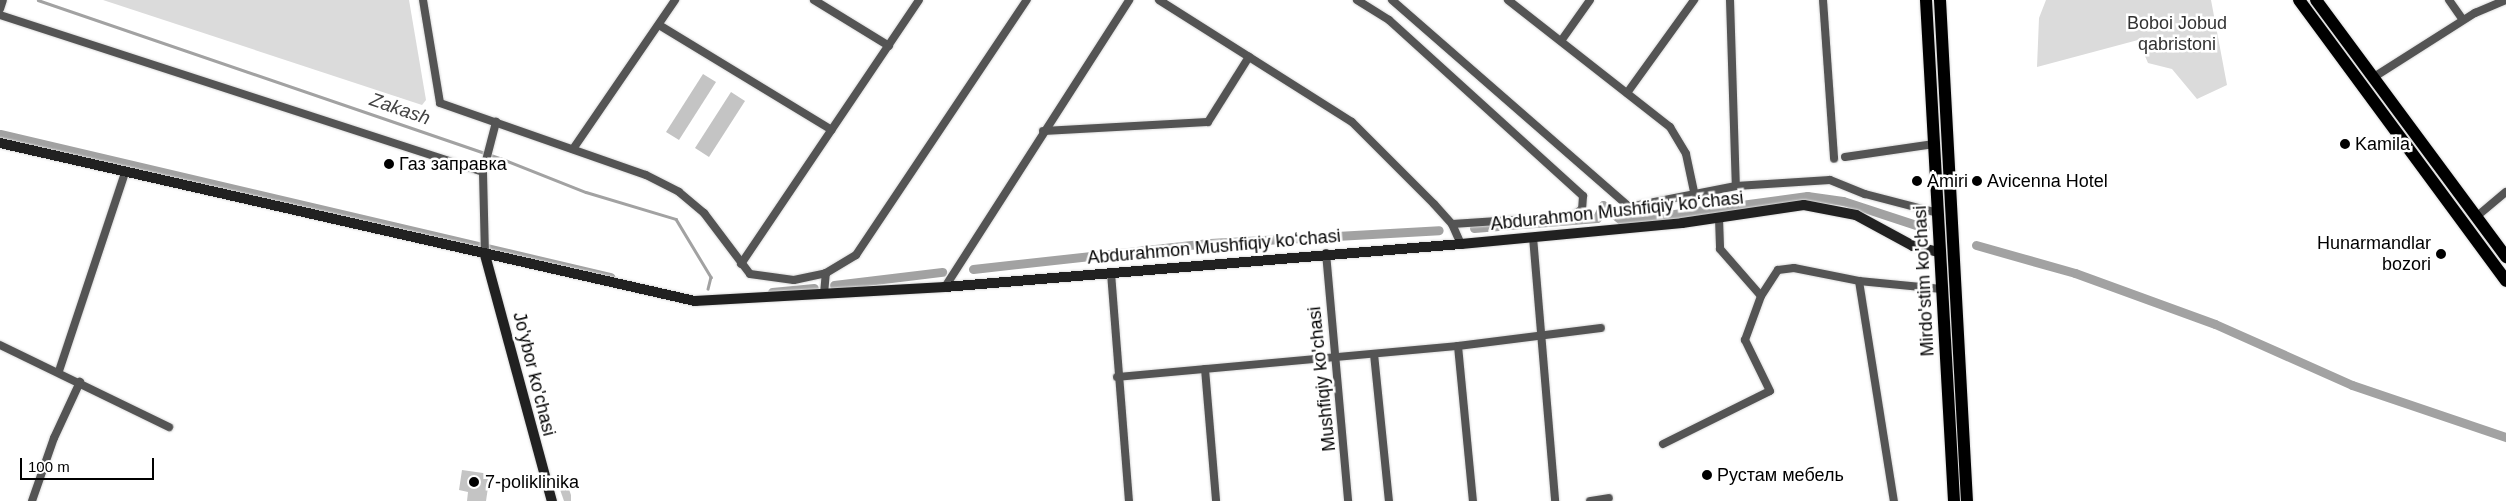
<!DOCTYPE html>
<html>
<head>
<meta charset="utf-8">
<style>
  body { margin:0 }
  #map { position:relative; width:2506px; height:501px; overflow:hidden; background:#fff; font-family:Arial,sans-serif }
  div>[style] { position:absolute }
  .green>* { inset:0; background:#dbdbdb }
  .stream>* { height:2.5px; margin:-1.25px; padding:0 1.25px; transform-origin:1.25px; border-radius:1.25px; background:#a2a2a2 }
  .canal>* { height:9px; margin:-4.5px; padding:0 4.5px; transform-origin:4.5px; border-radius:4.5px; background:#a2a2a2 }
  .building>* { inset:0; background:#c4c4c4 }
  .roads { filter:drop-shadow(0 0 1px #dbdbdb) drop-shadow(0 0 1px #dbdbdb) }
  .street>* { height:8px; margin:-4px; padding:0 4px; transform-origin:4px; border-radius:4px; background:#545454 }
  .secondary>* { height:10px; margin:-5px; padding:0 5px; transform-origin:5px; border-radius:5px; background:#212121 }
  .primary>* { height:12px; margin:-6px; padding:0 6px; transform-origin:6px; border-radius:6px; background:#000 }
  .dots>* { width:14px; height:14px; translate:-50% -50%; box-sizing:border-box; border:2px solid #fff; border-radius:50% }
  span { translate:-50% -50%; white-space:nowrap; text-align:center; line-height:1.15; -webkit-text-stroke:5px #fff; paint-order:stroke }
  .park-label { font-size:18px; color:#323232 }
  .poi-label { font-size:18px; color:#000 }
  .left { translate:0 -50%; text-align:left }
  .right { translate:-100% -50%; text-align:right }
  .street-label { font-size:18px; color:#000 }
  .water-label { font-size:19px; color:#434343; font-style:italic }
  .scale { position:absolute; left:20px; top:458px; width:134px; height:22px; box-sizing:border-box; border:2px solid #000; border-top:0; padding-left:6px; font-size:15px; line-height:18px; white-space:nowrap; color:#000; -webkit-text-stroke:4px #fff; paint-order:stroke }
</style>
</head>
<body>
<div id="map">
  <div class="green">
    <div style="clip-path:polygon(103px 0,409px 0,426px 100px,422px 105px)"></div>
    <div style="clip-path:polygon(2046px 0,2211px 0,2227px 85px,2197px 99px,2172px 69px,2148px 63px,2138px 40px,2037px 67px,2039px 18px)"></div>
  </div>
  <div class="stream">
    <div style="left:38px;top:0;width:488px;rotate:18.9deg"></div>
    <div style="left:500px;top:158px;width:92px;rotate:21.6deg"></div>
    <div style="left:586px;top:192px;width:94px;rotate:16.7deg"></div>
    <div style="left:676px;top:219px;width:68px;rotate:58.9deg"></div>
    <div style="left:711px;top:277px;width:12px;rotate:104deg"></div>
  </div>
  <div class="canal">
    <div style="left:0;top:134px;width:627px;rotate:13.19deg"></div>
    <div style="left:1474px;top:228px;width:123px;rotate:-4.6deg"></div>
    <div style="left:1597px;top:218px;width:14px;rotate:-65deg"></div>
    <div style="left:1603px;top:205px;width:25px;rotate:40deg"></div>
    <div style="left:1622px;top:221px;width:187px;rotate:-7.7deg"></div>
    <div style="left:1807px;top:196px;width:36px;rotate:8deg"></div>
    <div style="left:1843px;top:201px;width:86px;rotate:18.2deg"></div>
    <div style="left:1976px;top:245px;width:103px;rotate:15.8deg"></div>
    <div style="left:2075px;top:273px;width:149px;rotate:20deg"></div>
    <div style="left:2215px;top:324px;width:150px;rotate:24deg"></div>
    <div style="left:2352px;top:385px;width:163px;rotate:18.7deg"></div>
    <div style="left:973px;top:269px;width:238px;rotate:-6.3deg"></div>
    <div style="left:1210px;top:243px;width:229px;rotate:-3.2deg"></div>
    <div style="left:834px;top:285px;width:109px;rotate:-6.9deg"></div>
    <div style="left:772px;top:292px;width:42px;rotate:-5.4deg"></div>
  </div>
  <div class="building">
    <div style="clip-path:polygon(703px 74px,716px 82px,679px 140px,666px 132px)"></div>
    <div style="clip-path:polygon(731px 92px,745px 101px,709px 157px,695px 148px)"></div>
    <div style="clip-path:polygon(462px 470px,490px 474px,486px 501px,467px 501px,468px 492px,459px 490px)"></div>
    <div style="clip-path:polygon(565px 478px,571px 495px,571px 501px,564px 501px,557px 481px)"></div>
  </div>
  <div class="roads">
    <div class="street">
      <div style="left:423px;top:0;width:104px;rotate:80.6deg"></div>
      <div style="left:440px;top:103px;width:218px;rotate:19.3deg"></div>
      <div style="left:646px;top:175px;width:37px;rotate:27deg"></div>
      <div style="left:679px;top:192px;width:33px;rotate:40deg"></div>
      <div style="left:704px;top:213px;width:76px;rotate:53deg"></div>
      <div style="left:750px;top:274px;width:44px;rotate:7.8deg"></div>
      <div style="left:794px;top:280px;width:33px;rotate:-12deg"></div>
      <div style="left:814px;top:0;width:88px;rotate:31.5deg"></div>
      <div style="left:1159px;top:0;width:228px;rotate:32.3deg"></div>
      <div style="left:1352px;top:122px;width:116px;rotate:45deg"></div>
      <div style="left:1434px;top:204px;width:27px;rotate:48deg"></div>
      <div style="left:1452px;top:224px;width:22px;rotate:66deg"></div>
      <div style="left:1357px;top:0;width:38px;rotate:32deg"></div>
      <div style="left:1389px;top:20px;width:262px;rotate:42.2deg"></div>
      <div style="left:1583px;top:196px;width:13px;rotate:94deg"></div>
      <div style="left:1582px;top:209px;width:11px;rotate:142deg"></div>
      <div style="left:1573px;top:216px;width:121px;rotate:176.2deg"></div>
      <div style="left:1392px;top:0;width:315px;rotate:41.1deg"></div>
      <div style="left:1629px;top:207px;width:109px;rotate:-11.1deg"></div>
      <div style="left:1736px;top:186px;width:94px;rotate:-3.7deg"></div>
      <div style="left:1830px;top:180px;width:38px;rotate:22deg"></div>
      <div style="left:1865px;top:194px;width:75px;rotate:14.6deg"></div>
      <div style="left:1508px;top:0;width:206px;rotate:38.1deg"></div>
      <div style="left:1670px;top:127px;width:31px;rotate:59deg"></div>
      <div style="left:1686px;top:154px;width:40px;rotate:78deg"></div>
      <div style="left:1730px;top:0;width:186px;rotate:88.2deg"></div>
      <div style="left:1823px;top:0;width:159px;rotate:86deg"></div>
      <div style="left:2449px;top:0;width:24px;rotate:55deg"></div>
      <div style="left:0;top:9px;width:9px;rotate:-72deg"></div>
      <div style="left:0;top:15px;width:508px;rotate:18.01deg"></div>
      <div style="left:659px;top:25px;width:202px;rotate:31.3deg"></div>
      <div style="left:1561px;top:41px;width:50px;rotate:-54.7deg"></div>
      <div style="left:2374px;top:77px;width:120px;rotate:-32.4deg"></div>
      <div style="left:2475px;top:13px;width:34px;rotate:-23deg"></div>
      <div style="left:1627px;top:93px;width:115px;rotate:-54.2deg"></div>
      <div style="left:1043px;top:131px;width:165px;rotate:-3.1deg"></div>
      <div style="left:1208px;top:122px;width:77px;rotate:-57.8deg"></div>
      <div style="left:573px;top:149px;width:181px;rotate:-55.6deg"></div>
      <div style="left:1845px;top:157px;width:90px;rotate:-8.3deg"></div>
      <div style="left:2476px;top:217px;width:39px;rotate:-40deg"></div>
      <div style="left:1719px;top:218px;width:31px;rotate:88deg"></div>
      <div style="left:1720px;top:249px;width:62px;rotate:48.9deg"></div>
      <div style="left:1533px;top:237px;width:265px;rotate:85.2deg"></div>
      <div style="left:1326px;top:253px;width:249px;rotate:84.9deg"></div>
      <div style="left:485px;top:255px;width:83px;rotate:-91.4deg"></div>
      <div style="left:483px;top:172px;width:52px;rotate:-75.4deg"></div>
      <div style="left:741px;top:264px;width:318px;rotate:-56deg"></div>
      <div style="left:1111px;top:273px;width:229px;rotate:85.5deg"></div>
      <div style="left:1859px;top:281px;width:223px;rotate:81deg"></div>
      <div style="left:945px;top:287px;width:341px;rotate:-57.3deg"></div>
      <div style="left:824px;top:294px;width:21px;rotate:-85deg"></div>
      <div style="left:826px;top:273px;width:35px;rotate:-31deg"></div>
      <div style="left:856px;top:255px;width:307px;rotate:-56.2deg"></div>
      <div style="left:0;top:345px;width:188px;rotate:25.9deg"></div>
      <div style="left:1458px;top:346px;width:156px;rotate:84.5deg"></div>
      <div style="left:1374px;top:354px;width:148px;rotate:84.2deg"></div>
      <div style="left:1205px;top:369px;width:132px;rotate:85.2deg"></div>
      <div style="left:59px;top:371px;width:209px;rotate:-71.6deg"></div>
      <div style="left:1117px;top:377px;width:342px;rotate:-5.2deg"></div>
      <div style="left:1458px;top:346px;width:144px;rotate:-7.2deg"></div>
      <div style="left:1663px;top:444px;width:119px;rotate:-26.4deg"></div>
      <div style="left:1770px;top:391px;width:57px;rotate:-116.1deg"></div>
      <div style="left:1745px;top:340px;width:47px;rotate:-70deg"></div>
      <div style="left:1761px;top:296px;width:31px;rotate:-57deg"></div>
      <div style="left:1778px;top:270px;width:16px;rotate:-7deg"></div>
      <div style="left:1794px;top:268px;width:66px;rotate:11.3deg"></div>
      <div style="left:1859px;top:281px;width:83px;rotate:5.5deg"></div>
      <div style="left:32px;top:501px;width:67px;rotate:-70.8deg"></div>
      <div style="left:54px;top:438px;width:62px;rotate:-65.1deg"></div>
      <div style="left:1590px;top:501px;width:19px;rotate:-9deg"></div>
    </div>
    <div class="secondary">
      <div style="left:0;top:143px;width:713px;rotate:12.81deg"></div>
      <div style="left:695px;top:301px;width:250px;rotate:-3.2deg"></div>
      <div style="left:945px;top:287px;width:518px;rotate:-4.76deg"></div>
      <div style="left:1461px;top:244px;width:222px;rotate:-5.4deg"></div>
      <div style="left:1682px;top:223px;width:123px;rotate:-8.4deg"></div>
      <div style="left:1804px;top:205px;width:53px;rotate:10.9deg"></div>
      <div style="left:1856px;top:215px;width:65px;rotate:28.5deg"></div>
      <div style="left:1913px;top:246px;width:28px;rotate:13deg"></div>
      <div style="left:485px;top:255px;width:255px;rotate:74.8deg"></div>
    </div>
    <div class="primary">
      <div style="left:1926px;top:0;width:502px;rotate:86.8deg"></div>
      <div style="left:1940px;top:0;width:502px;rotate:86.92deg"></div>
      <div style="left:2299px;top:0;width:349px;rotate:53.6deg"></div>
      <div style="left:2316px;top:0;width:320px;rotate:53.5deg"></div>
    </div>
  </div>
  <div class="dots">
    <div style="left:2345px;top:144px;background:#000"></div>
    <div style="left:389px;top:164px;background:#000"></div>
    <div style="left:1917px;top:181px;background:#000"></div>
    <div style="left:1977px;top:181px;background:#000"></div>
    <div style="left:2441px;top:254px;background:#000"></div>
    <div style="left:1707px;top:475px;background:#000"></div>
    <div style="left:474px;top:482px;background:#000"></div>
  </div>
  <div class="park-label">
    <span style="left:2177px;top:34px">Boboi Jobud<br>qabristoni</span>
  </div>
  <div class="poi-label">
    <span class="left" style="left:2355px;top:144px">Kamila</span>
    <span class="left" style="left:399px;top:164px">Газ заправка</span>
    <span class="left" style="left:1927px;top:181px">Amiri</span>
    <span class="left" style="left:1987px;top:181px">Avicenna Hotel</span>
    <span class="right" style="left:2431px;top:254px">Hunarmandlar<br>bozori</span>
    <span class="left" style="left:1717px;top:475px">Рустам мебель</span>
    <span class="left" style="left:485px;top:482px">7-poliklinika</span>
  </div>
  <div class="street-label">
    <span style="left:1617px;top:211px;rotate:-6deg">Abdurahmon Mushfiqiy koʻchasi</span>
    <span style="left:1214px;top:247px;rotate:-5deg">Abdurahmon Mushfiqiy koʻchasi</span>
    <span style="left:1924px;top:281px;rotate:-93deg">Mirdo'stim ko'chasi</span>
    <span style="left:534px;top:374px;rotate:76deg">Jo'ybor ko'chasi</span>
    <span style="left:1322px;top:379px;rotate:-96deg">Mushfiqiy ko'chasi</span>
  </div>
  <div class="water-label">
    <span style="left:400px;top:109px;rotate:19deg">Zakash</span>
  </div>
  <div class="scale">100 m</div>
</div>
</body>
</html>
